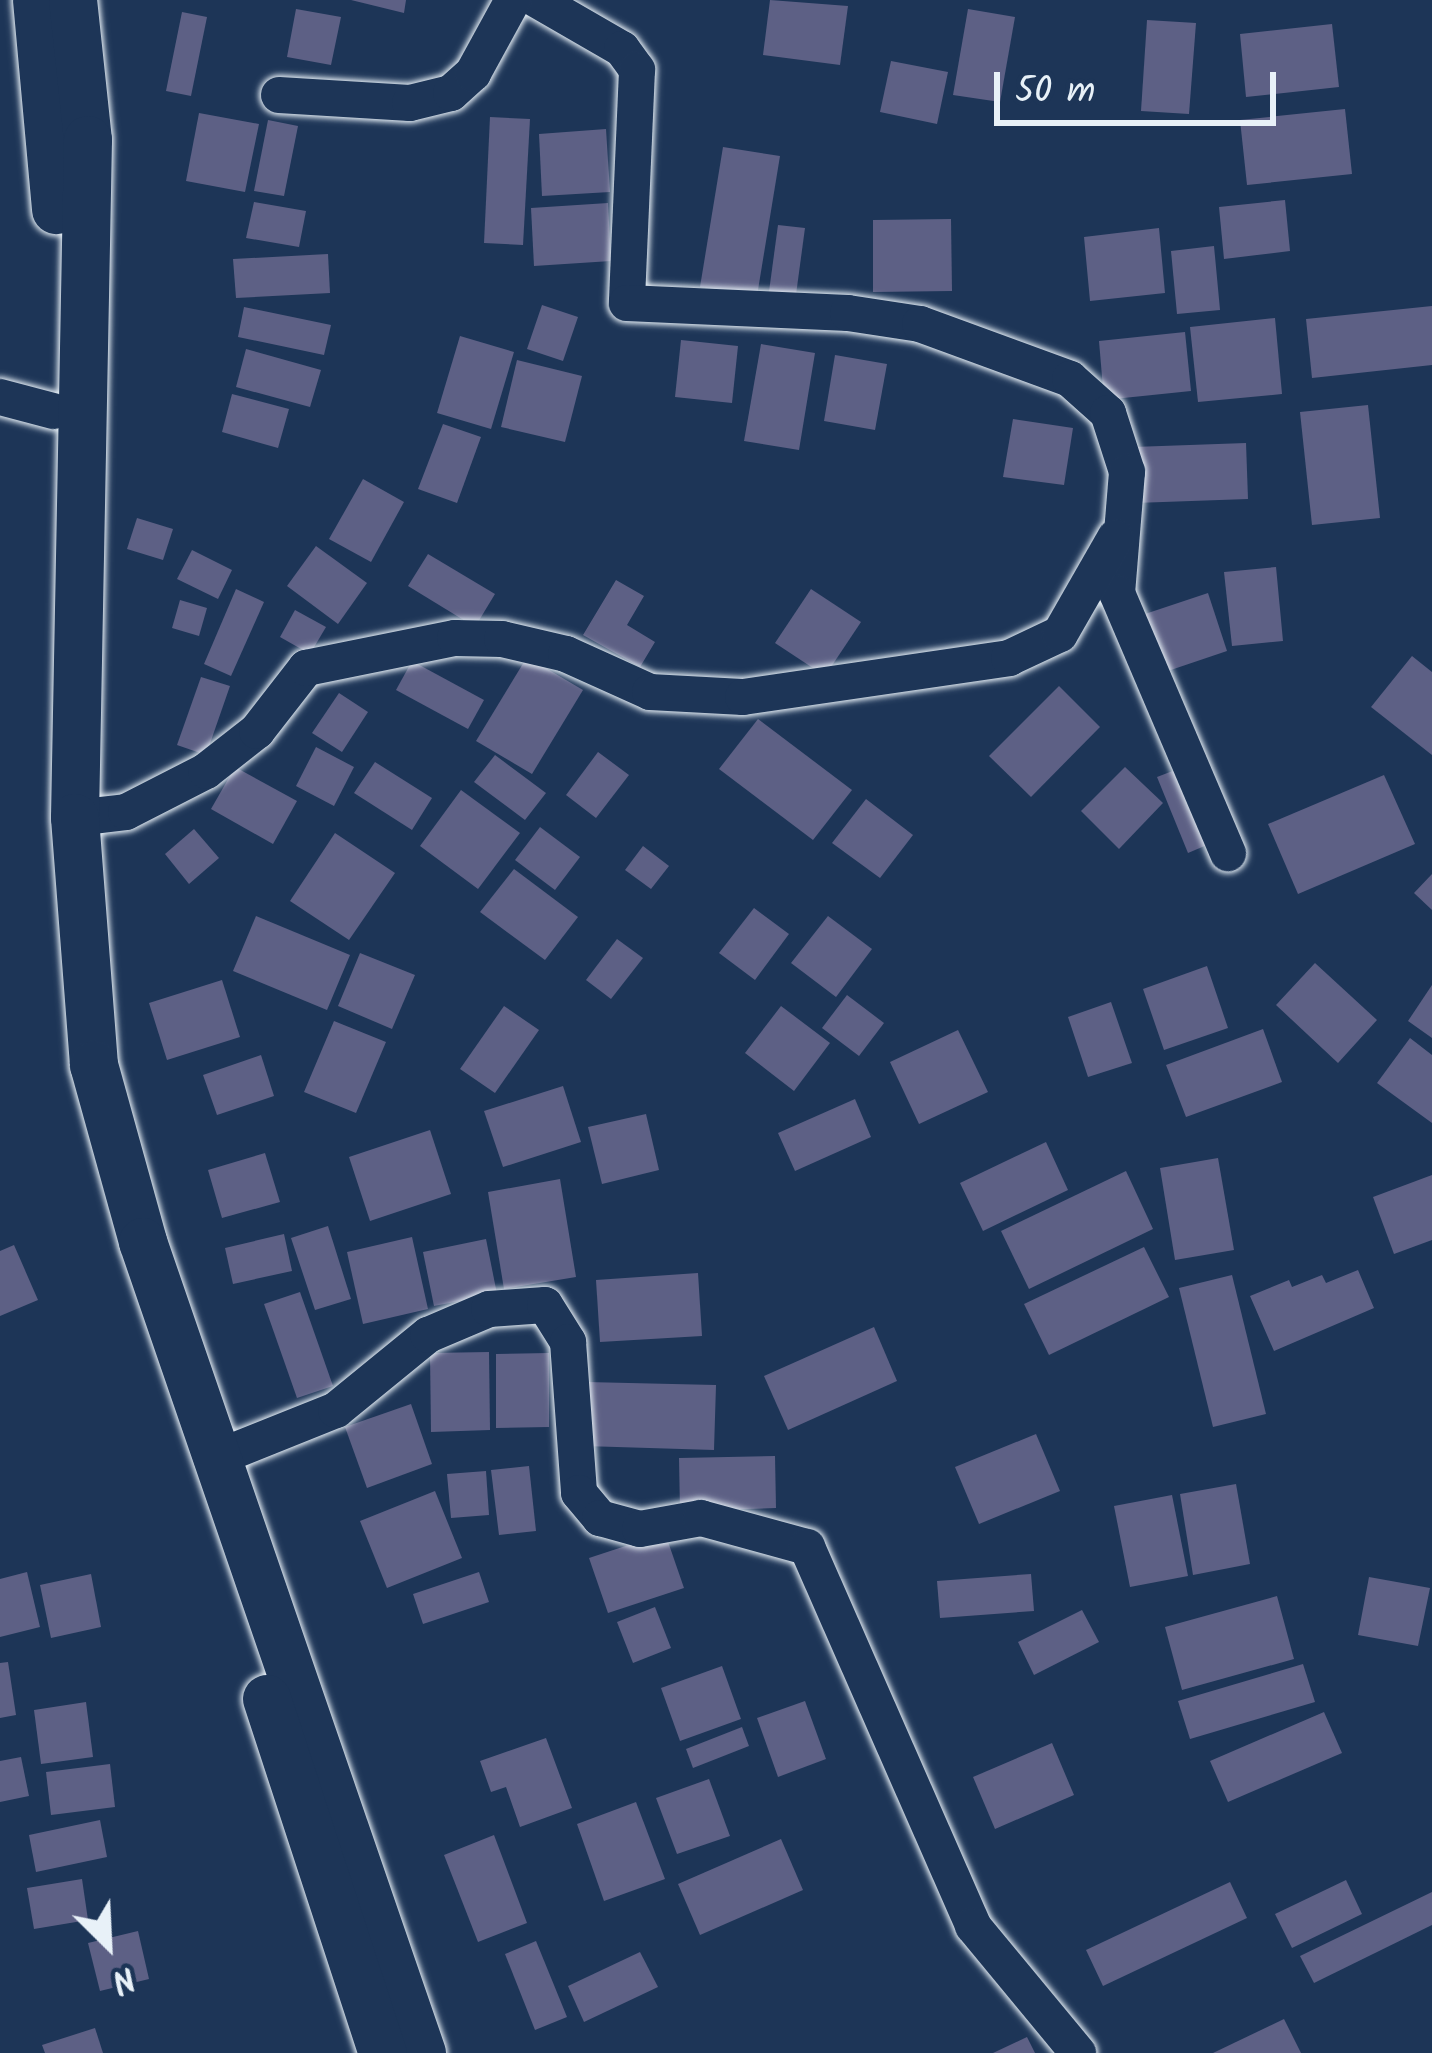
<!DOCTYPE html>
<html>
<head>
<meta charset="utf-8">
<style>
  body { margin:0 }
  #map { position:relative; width:1432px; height:2053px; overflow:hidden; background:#1d3557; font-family:Kalam,sans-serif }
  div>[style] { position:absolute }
  .building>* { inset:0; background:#5d6085 }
  .roads { filter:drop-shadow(0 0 3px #e8f1f8) drop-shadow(0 0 3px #e8f1f8) }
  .minor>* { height:36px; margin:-18px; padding:0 18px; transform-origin:18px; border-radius:18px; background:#1d3557 }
  .major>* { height:48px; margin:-24px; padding:0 24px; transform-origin:24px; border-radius:24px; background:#1d3557 }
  span { translate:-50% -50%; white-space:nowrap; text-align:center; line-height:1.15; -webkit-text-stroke:12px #1d3557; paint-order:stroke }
  .north { position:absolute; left:48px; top:1885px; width:120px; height:120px; -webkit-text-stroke:9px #1d3557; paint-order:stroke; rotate:156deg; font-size:33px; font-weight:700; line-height:48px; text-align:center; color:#e8f1f8 }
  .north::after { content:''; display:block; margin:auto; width:42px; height:54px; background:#e8f1f8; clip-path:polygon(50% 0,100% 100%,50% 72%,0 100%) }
  .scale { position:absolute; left:994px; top:72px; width:282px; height:54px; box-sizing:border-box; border:6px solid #e8f1f8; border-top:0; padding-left:15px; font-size:36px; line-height:42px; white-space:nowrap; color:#e8f1f8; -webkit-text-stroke:9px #1d3557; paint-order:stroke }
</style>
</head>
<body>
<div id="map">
  <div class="building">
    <div style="clip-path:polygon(351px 0,406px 0,404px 13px)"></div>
    <div style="clip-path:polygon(770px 0,848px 6px,840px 65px,763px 55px)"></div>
    <div style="clip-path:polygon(296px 9px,341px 17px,331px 65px,287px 57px)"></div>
    <div style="clip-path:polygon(968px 9px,1015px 17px,1000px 102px,953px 95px)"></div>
    <div style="clip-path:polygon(182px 12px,207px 17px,191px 96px,166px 91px)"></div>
    <div style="clip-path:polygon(1147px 20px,1196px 23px,1189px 114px,1141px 111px)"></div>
    <div style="clip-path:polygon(1332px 24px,1339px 87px,1246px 97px,1240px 34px)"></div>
    <div style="clip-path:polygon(891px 61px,948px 72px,937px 124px,880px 112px)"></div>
    <div style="clip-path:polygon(1345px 109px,1352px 174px,1247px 185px,1240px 120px)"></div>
    <div style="clip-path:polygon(199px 113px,259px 124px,245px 192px,186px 181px)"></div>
    <div style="clip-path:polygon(490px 117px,530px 119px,523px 245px,484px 243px)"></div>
    <div style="clip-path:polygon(268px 120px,298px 126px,284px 196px,254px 191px)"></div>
    <div style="clip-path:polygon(606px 129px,610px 192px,542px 196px,539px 134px)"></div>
    <div style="clip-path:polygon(723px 147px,780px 156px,757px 296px,700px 287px)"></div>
    <div style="clip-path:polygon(1285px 200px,1290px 251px,1224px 259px,1219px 207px)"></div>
    <div style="clip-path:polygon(254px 202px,306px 211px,299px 247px,246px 238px)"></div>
    <div style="clip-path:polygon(608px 203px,611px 261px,534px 266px,531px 208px)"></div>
    <div style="clip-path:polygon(951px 219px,952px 291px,873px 292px,873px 220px)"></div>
    <div style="clip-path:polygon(778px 225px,805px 228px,795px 302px,768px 299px)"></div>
    <div style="clip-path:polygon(1159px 228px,1165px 293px,1090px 301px,1084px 237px)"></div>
    <div style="clip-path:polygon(1214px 246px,1220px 310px,1177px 314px,1171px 251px)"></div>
    <div style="clip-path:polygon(328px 254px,330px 293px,236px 298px,233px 259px)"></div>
    <div style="clip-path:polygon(542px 305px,578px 317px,563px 361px,527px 349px)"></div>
    <div style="clip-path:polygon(1432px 306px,1432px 365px,1312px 378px,1306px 319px)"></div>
    <div style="clip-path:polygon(244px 307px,331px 325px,324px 355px,238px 337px)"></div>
    <div style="clip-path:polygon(1275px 318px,1282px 394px,1198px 402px,1190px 327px)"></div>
    <div style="clip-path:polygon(1185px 332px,1191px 391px,1104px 400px,1099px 341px)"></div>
    <div style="clip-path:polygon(460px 336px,514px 352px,491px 429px,437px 413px)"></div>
    <div style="clip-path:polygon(681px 340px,738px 346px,732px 403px,675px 397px)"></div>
    <div style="clip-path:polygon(761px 344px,815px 353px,799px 450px,744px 441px)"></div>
    <div style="clip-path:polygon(246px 349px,321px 370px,310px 407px,236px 387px)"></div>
    <div style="clip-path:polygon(835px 355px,887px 364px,875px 430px,824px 421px)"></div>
    <div style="clip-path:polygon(517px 360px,582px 376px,565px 442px,501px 427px)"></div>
    <div style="clip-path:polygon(232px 394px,289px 409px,278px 448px,222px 432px)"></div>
    <div style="clip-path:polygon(1368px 405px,1380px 518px,1312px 525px,1300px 412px)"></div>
    <div style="clip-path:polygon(1013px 419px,1073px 428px,1064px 485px,1003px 477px)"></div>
    <div style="clip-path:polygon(443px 424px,481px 437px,457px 503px,418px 489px)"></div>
    <div style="clip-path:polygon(1246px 443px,1248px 499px,1135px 503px,1133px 447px)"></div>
    <div style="clip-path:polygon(363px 479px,404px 502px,371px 562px,329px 539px)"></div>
    <div style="clip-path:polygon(137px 518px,173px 529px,163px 560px,127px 549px)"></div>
    <div style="clip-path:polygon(316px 546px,367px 583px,338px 624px,287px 586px)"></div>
    <div style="clip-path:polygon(192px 550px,232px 570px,218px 599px,177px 579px)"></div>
    <div style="clip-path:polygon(428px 554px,495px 594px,475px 627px,408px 586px)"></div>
    <div style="clip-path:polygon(1276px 567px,1283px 641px,1232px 646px,1224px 572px)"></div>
    <div style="clip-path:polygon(616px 580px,644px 596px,627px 625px,655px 642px,640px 667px,583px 635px)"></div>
    <div style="clip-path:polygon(236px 589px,264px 602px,231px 676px,204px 664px)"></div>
    <div style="clip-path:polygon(811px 589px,861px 622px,825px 676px,775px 643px)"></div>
    <div style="clip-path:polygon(1208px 593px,1227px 651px,1153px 676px,1133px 618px)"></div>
    <div style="clip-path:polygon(180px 600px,207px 608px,199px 636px,172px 628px)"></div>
    <div style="clip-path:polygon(295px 610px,326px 627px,310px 654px,280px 637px)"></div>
    <div style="clip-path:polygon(1412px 656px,1432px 672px,1432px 755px,1371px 707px)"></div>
    <div style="clip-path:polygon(527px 657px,583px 690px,532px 774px,476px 741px)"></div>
    <div style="clip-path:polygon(412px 661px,484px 700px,468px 729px,396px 690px)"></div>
    <div style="clip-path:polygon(201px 677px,230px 686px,206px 755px,177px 745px)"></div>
    <div style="clip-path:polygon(1059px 686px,1100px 727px,1031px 797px,989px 756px)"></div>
    <div style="clip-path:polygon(339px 693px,368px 712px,342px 752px,312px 733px)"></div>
    <div style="clip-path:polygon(758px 719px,852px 790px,813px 840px,719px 769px)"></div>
    <div style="clip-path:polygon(316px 747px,354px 767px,334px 806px,296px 786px)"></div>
    <div style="clip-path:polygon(598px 752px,629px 775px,596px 818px,566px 795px)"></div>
    <div style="clip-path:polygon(495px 755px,546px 793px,525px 820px,474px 782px)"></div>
    <div style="clip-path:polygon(375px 762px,432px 798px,412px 830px,354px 793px)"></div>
    <div style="clip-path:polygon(235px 767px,297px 801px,273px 844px,211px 809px)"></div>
    <div style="clip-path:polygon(1125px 767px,1163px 803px,1119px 849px,1081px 811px)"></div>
    <div style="clip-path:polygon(1183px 767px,1214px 842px,1188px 853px,1157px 777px)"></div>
    <div style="clip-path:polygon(1384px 775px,1415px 844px,1298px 894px,1268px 824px)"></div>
    <div style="clip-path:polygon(461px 790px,520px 833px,478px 889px,420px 846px)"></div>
    <div style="clip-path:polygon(866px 799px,913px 835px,880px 878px,832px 843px)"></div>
    <div style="clip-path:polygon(540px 827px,580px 857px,555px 890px,515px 860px)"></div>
    <div style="clip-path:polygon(194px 829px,219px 858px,189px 884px,165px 854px)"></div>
    <div style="clip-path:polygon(335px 833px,395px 873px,349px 940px,290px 901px)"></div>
    <div style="clip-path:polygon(643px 846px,669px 866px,651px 889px,625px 870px)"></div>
    <div style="clip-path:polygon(514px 869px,578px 917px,545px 960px,480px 912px)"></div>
    <div style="clip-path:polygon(1432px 874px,1432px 910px,1414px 893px)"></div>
    <div style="clip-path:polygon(754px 908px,789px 934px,755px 980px,719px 953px)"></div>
    <div style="clip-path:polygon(256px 916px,350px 955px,327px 1010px,233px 971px)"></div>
    <div style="clip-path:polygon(828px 916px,872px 949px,836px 997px,791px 963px)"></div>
    <div style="clip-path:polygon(617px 939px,643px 958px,611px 999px,586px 980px)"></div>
    <div style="clip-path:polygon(360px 953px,415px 975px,392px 1029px,338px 1006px)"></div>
    <div style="clip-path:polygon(1315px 963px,1377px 1020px,1338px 1063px,1276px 1005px)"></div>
    <div style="clip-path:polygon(1207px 966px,1228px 1028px,1164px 1050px,1143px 989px)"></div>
    <div style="clip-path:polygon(222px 980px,240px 1037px,167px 1060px,149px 1003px)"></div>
    <div style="clip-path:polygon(1432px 985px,1432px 1038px,1408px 1021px)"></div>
    <div style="clip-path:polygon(847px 995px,884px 1023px,859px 1056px,822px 1028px)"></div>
    <div style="clip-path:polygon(1111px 1002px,1132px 1063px,1088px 1077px,1068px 1017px)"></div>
    <div style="clip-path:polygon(504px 1006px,539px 1030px,495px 1093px,460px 1069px)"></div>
    <div style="clip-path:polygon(781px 1006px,830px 1043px,794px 1091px,745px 1053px)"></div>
    <div style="clip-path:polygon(334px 1021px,386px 1042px,356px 1113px,304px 1092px)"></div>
    <div style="clip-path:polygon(1263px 1029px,1282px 1082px,1186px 1117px,1166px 1065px)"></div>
    <div style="clip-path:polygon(958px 1030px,988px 1092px,919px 1124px,890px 1062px)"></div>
    <div style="clip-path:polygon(1410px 1038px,1432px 1055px,1432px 1123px,1377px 1083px)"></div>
    <div style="clip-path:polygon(261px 1055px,274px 1096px,217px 1115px,203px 1075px)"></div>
    <div style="clip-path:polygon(563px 1086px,581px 1142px,503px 1167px,484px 1111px)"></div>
    <div style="clip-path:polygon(855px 1099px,871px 1137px,795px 1171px,778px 1133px)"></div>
    <div style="clip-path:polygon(646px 1114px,659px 1170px,602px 1184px,588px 1127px)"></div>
    <div style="clip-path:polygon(430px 1130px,451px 1194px,370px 1221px,349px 1157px)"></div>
    <div style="clip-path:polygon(1046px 1142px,1068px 1190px,983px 1231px,960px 1183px)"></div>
    <div style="clip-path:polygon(265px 1153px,280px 1202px,222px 1218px,208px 1170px)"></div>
    <div style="clip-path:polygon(1218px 1158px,1234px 1250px,1175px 1260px,1160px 1168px)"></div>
    <div style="clip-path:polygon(1126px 1171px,1153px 1229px,1029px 1289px,1001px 1231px)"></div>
    <div style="clip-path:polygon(1432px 1175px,1432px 1240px,1394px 1254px,1373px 1197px)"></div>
    <div style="clip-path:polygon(560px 1179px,576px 1277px,504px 1289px,488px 1192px)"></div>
    <div style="clip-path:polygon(328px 1226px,351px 1299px,315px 1310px,291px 1238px)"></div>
    <div style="clip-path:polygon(284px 1234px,292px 1271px,233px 1284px,225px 1248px)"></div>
    <div style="clip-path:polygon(412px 1237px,428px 1309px,363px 1324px,347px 1252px)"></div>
    <div style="clip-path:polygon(486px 1239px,497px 1294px,434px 1306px,423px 1252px)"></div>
    <div style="clip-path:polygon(14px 1245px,38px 1300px,0 1316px,0 1251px)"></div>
    <div style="clip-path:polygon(1144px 1247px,1169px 1297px,1049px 1355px,1024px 1304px)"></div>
    <div style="clip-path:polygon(1358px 1270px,1374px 1308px,1274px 1351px,1250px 1296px,1289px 1280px,1292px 1287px,1322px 1275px,1326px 1283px)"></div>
    <div style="clip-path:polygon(698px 1273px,702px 1336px,600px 1342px,596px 1280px)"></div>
    <div style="clip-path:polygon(1232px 1275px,1266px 1414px,1213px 1427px,1179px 1288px)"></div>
    <div style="clip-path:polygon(300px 1292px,333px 1386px,297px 1398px,264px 1304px)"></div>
    <div style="clip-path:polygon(874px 1327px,897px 1381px,788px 1430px,764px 1376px)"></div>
    <div style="clip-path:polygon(489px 1352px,490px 1430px,431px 1432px,430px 1353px)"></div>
    <div style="clip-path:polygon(549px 1353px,549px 1427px,496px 1428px,496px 1354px)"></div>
    <div style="clip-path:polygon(586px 1382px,716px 1385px,714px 1450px,584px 1446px)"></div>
    <div style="clip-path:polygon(411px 1404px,432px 1464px,367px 1488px,345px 1427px)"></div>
    <div style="clip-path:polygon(1036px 1434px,1060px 1491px,979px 1524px,955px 1467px)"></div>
    <div style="clip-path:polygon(775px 1456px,776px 1508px,680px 1511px,679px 1458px)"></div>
    <div style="clip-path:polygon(529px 1466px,536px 1531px,499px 1535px,491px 1470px)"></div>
    <div style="clip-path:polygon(486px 1471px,489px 1515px,451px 1518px,447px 1474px)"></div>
    <div style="clip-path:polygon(1236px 1484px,1250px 1564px,1193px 1575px,1180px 1494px)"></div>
    <div style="clip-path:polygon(435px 1491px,462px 1558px,387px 1588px,360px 1521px)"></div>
    <div style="clip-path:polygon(1172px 1495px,1188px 1576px,1130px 1587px,1114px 1506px)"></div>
    <div style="clip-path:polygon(665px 1533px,684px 1588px,608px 1613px,589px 1558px)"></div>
    <div style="clip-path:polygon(27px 1572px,40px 1627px,0 1637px,0 1579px)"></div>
    <div style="clip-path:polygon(479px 1572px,489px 1602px,423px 1624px,413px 1594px)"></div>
    <div style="clip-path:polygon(91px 1574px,101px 1627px,51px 1638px,40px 1585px)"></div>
    <div style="clip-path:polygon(1031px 1574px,1034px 1611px,940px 1618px,937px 1581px)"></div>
    <div style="clip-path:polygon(1369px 1577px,1430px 1588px,1418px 1646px,1358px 1635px)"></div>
    <div style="clip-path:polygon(1277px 1596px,1294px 1659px,1182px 1690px,1165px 1627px)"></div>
    <div style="clip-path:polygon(655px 1607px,671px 1648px,633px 1663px,617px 1622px)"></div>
    <div style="clip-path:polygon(1082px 1610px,1099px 1642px,1034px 1675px,1018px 1642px)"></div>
    <div style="clip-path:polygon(8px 1662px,16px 1715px,0 1718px,0 1663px)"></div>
    <div style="clip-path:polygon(1303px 1664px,1315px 1702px,1190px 1739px,1178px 1701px)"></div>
    <div style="clip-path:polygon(722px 1666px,741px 1719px,680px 1741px,661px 1688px)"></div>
    <div style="clip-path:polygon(805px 1701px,826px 1759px,778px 1777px,757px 1718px)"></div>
    <div style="clip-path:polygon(86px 1702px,93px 1757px,41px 1764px,34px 1710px)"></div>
    <div style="clip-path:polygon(1324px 1712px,1342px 1753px,1228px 1802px,1210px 1761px)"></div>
    <div style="clip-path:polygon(742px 1727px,749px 1746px,693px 1768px,686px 1749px)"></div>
    <div style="clip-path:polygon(546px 1738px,572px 1808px,520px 1827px,506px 1787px,491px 1792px,480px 1761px)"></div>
    <div style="clip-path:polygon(1052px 1743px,1074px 1795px,995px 1829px,973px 1777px)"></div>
    <div style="clip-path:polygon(21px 1757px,29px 1796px,0 1802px,0 1761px)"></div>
    <div style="clip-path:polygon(110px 1764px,115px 1807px,51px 1815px,46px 1772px)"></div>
    <div style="clip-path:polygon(709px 1779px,730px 1836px,677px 1854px,656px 1798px)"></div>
    <div style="clip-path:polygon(636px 1802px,665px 1879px,604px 1901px,577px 1824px)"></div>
    <div style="clip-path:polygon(100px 1820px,107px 1857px,36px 1872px,29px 1835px)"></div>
    <div style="clip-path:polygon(494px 1835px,527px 1923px,478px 1942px,444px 1855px)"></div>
    <div style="clip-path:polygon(781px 1839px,803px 1890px,700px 1935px,678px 1884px)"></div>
    <div style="clip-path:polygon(82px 1879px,88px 1920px,34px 1929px,27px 1888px)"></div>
    <div style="clip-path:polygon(1346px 1880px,1362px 1914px,1292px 1948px,1275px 1914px)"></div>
    <div style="clip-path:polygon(1230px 1882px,1247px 1918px,1103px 1986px,1086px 1950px)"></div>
    <div style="clip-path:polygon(1432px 1892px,1432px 1925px,1314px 1983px,1300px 1956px)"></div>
    <div style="clip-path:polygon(138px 1931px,149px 1979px,100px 1991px,88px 1943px)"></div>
    <div style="clip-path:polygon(536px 1941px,567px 2017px,535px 2030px,505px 1954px)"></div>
    <div style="clip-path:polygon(640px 1952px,658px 1987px,584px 2022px,568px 1986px)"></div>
    <div style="clip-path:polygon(1284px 2019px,1301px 2053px,1213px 2053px)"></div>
    <div style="clip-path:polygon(95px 2028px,103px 2053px,45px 2053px,42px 2045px)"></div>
    <div style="clip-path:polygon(1027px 2037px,1035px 2053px,993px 2053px)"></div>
  </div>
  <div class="roads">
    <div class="minor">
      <div style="left:537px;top:0;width:98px;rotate:30deg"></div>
      <div style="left:622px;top:49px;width:26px;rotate:54deg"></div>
      <div style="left:637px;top:70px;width:233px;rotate:92.5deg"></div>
      <div style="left:627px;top:303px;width:221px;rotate:2.6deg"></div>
      <div style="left:848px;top:313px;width:73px;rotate:8.7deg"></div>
      <div style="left:920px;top:324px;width:160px;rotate:20.1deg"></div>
      <div style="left:1070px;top:379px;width:51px;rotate:41.8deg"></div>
      <div style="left:1108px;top:413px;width:62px;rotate:72.1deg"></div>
      <div style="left:1127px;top:472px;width:121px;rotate:94.7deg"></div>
      <div style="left:1117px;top:593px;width:283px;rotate:66.9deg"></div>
      <div style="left:279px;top:95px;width:131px;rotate:3.5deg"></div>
      <div style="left:410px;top:103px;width:42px;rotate:-13.7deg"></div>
      <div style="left:451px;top:93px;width:30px;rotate:-42deg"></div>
      <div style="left:473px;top:73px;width:83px;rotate:-61.3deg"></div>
      <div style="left:0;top:397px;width:55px;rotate:14.8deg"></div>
      <div style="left:75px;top:818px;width:51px;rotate:-6.7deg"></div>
      <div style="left:126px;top:812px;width:90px;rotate:-27.1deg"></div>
      <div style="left:206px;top:771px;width:65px;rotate:-38.1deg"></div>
      <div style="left:257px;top:731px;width:80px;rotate:-52.1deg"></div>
      <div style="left:306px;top:668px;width:152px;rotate:-11.4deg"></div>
      <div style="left:455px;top:638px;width:47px;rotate:1.2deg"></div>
      <div style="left:502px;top:639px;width:66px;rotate:13.2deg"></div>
      <div style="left:566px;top:654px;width:92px;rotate:24.3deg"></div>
      <div style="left:650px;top:692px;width:93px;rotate:3.1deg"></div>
      <div style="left:743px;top:697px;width:269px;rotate:-8.3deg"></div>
      <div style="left:1009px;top:658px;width:56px;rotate:-25.2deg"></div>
      <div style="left:1060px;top:634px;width:111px;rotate:-60.2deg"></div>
      <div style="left:216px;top:1458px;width:129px;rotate:-21.8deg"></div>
      <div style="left:336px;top:1410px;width:119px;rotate:-39.2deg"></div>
      <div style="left:428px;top:1335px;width:66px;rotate:-23.1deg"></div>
      <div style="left:489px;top:1309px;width:56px;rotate:-4.1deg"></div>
      <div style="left:545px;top:1305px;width:44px;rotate:58.1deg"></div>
      <div style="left:568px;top:1342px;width:151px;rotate:85.8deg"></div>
      <div style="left:579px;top:1493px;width:33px;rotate:50deg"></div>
      <div style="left:600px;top:1518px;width:41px;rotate:15.4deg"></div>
      <div style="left:640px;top:1529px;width:62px;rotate:-10.2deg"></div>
      <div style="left:701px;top:1518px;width:110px;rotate:15.3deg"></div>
      <div style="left:807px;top:1547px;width:414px;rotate:66.3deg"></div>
      <div style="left:973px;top:1926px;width:165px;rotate:50.4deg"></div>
    </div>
    <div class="major">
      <div style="left:37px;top:0;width:211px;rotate:84.8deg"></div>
      <div style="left:73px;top:0;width:141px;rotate:83.9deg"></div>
      <div style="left:88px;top:140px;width:678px;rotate:91.1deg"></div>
      <div style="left:75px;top:818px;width:248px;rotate:85.6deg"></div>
      <div style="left:94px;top:1065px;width:184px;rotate:74.5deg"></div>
      <div style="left:143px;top:1242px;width:858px;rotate:71.02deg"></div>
      <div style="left:267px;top:1699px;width:373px;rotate:71.9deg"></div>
    </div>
  </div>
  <div class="north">N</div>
  <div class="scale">50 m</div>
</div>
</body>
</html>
